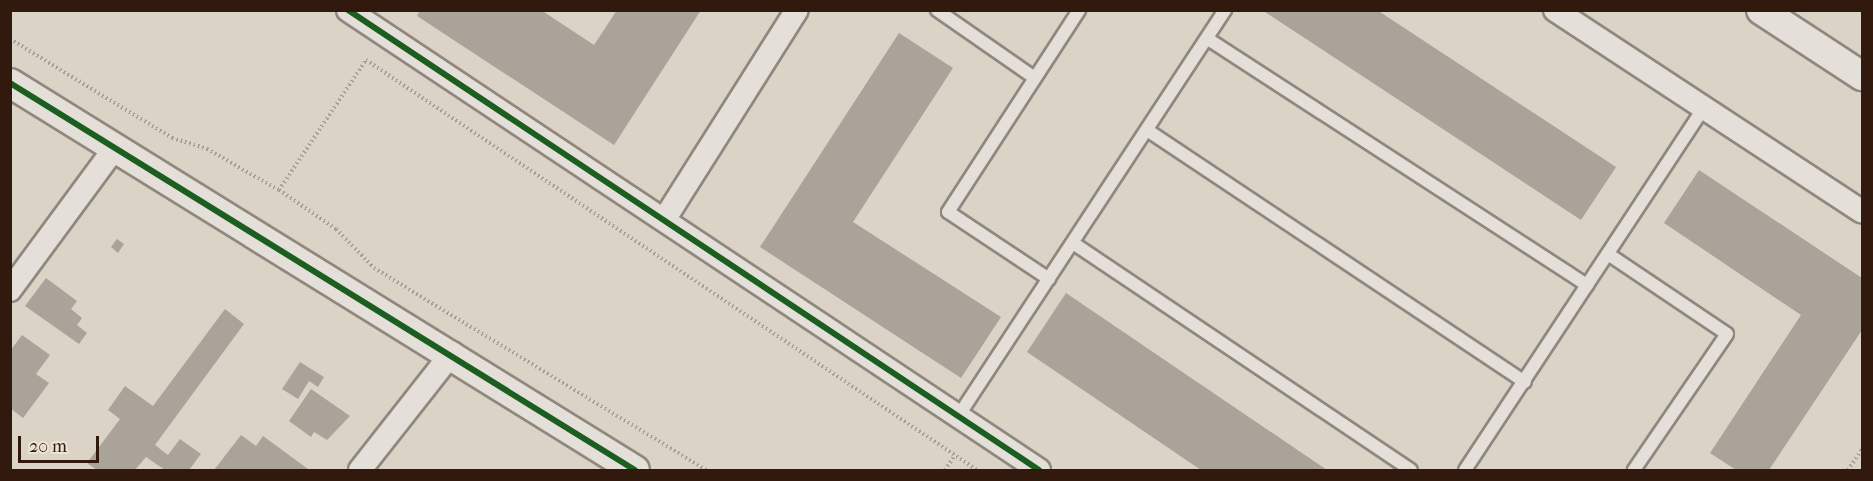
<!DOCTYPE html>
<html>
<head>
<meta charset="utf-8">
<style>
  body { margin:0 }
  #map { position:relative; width:1873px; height:481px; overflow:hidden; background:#dbd3c5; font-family:"IM FELL French Canon",serif }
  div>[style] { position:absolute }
  .building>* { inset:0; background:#aaa399 }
  .path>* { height:4px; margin-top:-2px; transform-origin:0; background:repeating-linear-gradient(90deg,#a29d96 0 1.5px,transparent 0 4.5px) }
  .roads { filter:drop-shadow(2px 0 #90887f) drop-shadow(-2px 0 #90887f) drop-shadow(0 2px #90887f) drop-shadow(0 -2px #90887f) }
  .service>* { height:12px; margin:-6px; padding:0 6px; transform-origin:6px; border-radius:6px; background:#e4dfd8 }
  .minor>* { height:22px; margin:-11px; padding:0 11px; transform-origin:11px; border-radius:11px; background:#e4dfd8 }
  .tertiary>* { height:28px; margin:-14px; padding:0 14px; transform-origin:14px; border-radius:14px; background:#e4dfd8 }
  .cycleway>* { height:6px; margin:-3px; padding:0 3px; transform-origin:3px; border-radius:3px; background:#1b5e20 }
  span { translate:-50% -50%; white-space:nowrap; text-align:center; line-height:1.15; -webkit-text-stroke:5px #ede4d3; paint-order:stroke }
  .frame { position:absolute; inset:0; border:12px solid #32190e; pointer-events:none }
  .scale { position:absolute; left:18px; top:436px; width:81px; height:27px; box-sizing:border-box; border:3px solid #32190e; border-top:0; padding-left:8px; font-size:18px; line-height:21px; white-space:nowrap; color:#32190e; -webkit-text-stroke:4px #ede4d3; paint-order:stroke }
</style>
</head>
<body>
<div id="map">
  <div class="building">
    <div style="clip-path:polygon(420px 10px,541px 10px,594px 45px,617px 10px,701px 10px,614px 145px,417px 16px)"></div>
    <div style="clip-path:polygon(1262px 10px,1377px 10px,1616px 167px,1581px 220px)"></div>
    <div style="clip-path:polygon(899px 33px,953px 68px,853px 222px,1001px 317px,961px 378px,760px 247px)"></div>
    <div style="clip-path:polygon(1699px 170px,1862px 278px,1862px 330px,1769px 470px,1736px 470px,1710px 453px,1801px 315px,1664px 223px)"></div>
    <div style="clip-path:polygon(117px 239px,124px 244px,118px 253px,111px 247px)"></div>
    <div style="clip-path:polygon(46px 278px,77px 301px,71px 309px,82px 318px,77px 325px,87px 333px,79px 344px,25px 306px)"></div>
    <div style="clip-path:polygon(1066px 293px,1327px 470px,1201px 470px,1027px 352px)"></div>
    <div style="clip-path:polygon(225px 309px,244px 324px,155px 445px,168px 455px,180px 439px,201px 454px,189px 470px,165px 470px,146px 457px,135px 470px,97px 470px,87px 463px,120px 419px,108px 410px,125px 386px,153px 406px)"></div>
    <div style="clip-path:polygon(22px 335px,50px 355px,36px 374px,49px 383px,23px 418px,10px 408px,10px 351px)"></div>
    <div style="clip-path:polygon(300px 362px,324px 377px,318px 387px,309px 381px,298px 399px,282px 389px)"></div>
    <div style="clip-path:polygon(311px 389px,350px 416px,327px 440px,314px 432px,311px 437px,289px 421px)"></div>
    <div style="clip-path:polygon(241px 435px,256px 446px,263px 436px,308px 469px,214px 470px)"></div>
  </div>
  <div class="path">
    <div style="left:10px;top:39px;width:190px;rotate:31.4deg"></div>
    <div style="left:172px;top:138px;width:37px;rotate:17deg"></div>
    <div style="left:207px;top:149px;width:83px;rotate:29.7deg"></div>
    <div style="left:279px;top:190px;width:69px;rotate:34.4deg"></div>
    <div style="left:336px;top:229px;width:54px;rotate:45.7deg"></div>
    <div style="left:374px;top:268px;width:389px;rotate:31.3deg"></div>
    <div style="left:279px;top:190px;width:156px;rotate:-56.2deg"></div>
    <div style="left:366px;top:60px;width:736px;rotate:33.86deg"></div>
    <div style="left:945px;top:470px;width:18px;rotate:-56deg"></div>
    <div style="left:1848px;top:470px;width:25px;rotate:-56deg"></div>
  </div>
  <div class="roads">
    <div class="service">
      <div style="left:937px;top:10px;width:119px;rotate:34.8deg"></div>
      <div style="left:1208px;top:39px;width:452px;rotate:33deg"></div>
      <div style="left:1147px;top:130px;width:454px;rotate:33.7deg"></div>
      <div style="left:1073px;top:243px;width:407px;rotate:33.9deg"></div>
      <div style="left:1608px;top:254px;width:143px;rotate:33.9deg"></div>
      <div style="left:1727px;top:334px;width:165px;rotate:124.4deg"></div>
      <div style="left:1049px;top:279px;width:121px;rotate:-146.4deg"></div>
      <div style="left:948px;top:212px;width:241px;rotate:-57deg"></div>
      <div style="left:959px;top:415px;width:485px;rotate:-56.7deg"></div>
      <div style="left:1465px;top:470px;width:434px;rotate:-56.6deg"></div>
    </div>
    <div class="minor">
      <div style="left:348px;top:10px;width:830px;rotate:33.65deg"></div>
      <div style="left:1555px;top:10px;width:367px;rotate:33.3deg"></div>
      <div style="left:664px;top:220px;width:249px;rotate:-57.7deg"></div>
      <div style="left:10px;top:290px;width:179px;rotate:-53.6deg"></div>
      <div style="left:360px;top:470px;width:149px;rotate:-51.8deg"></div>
    </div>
    <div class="tertiary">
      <div style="left:1761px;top:10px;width:121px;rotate:33.2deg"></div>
      <div style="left:10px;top:83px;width:735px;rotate:31.77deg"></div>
    </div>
  </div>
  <div class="cycleway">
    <div style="left:348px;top:10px;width:830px;rotate:33.65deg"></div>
    <div style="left:10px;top:83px;width:735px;rotate:31.77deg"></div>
  </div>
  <div class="frame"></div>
  <div class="scale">20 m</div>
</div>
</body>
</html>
